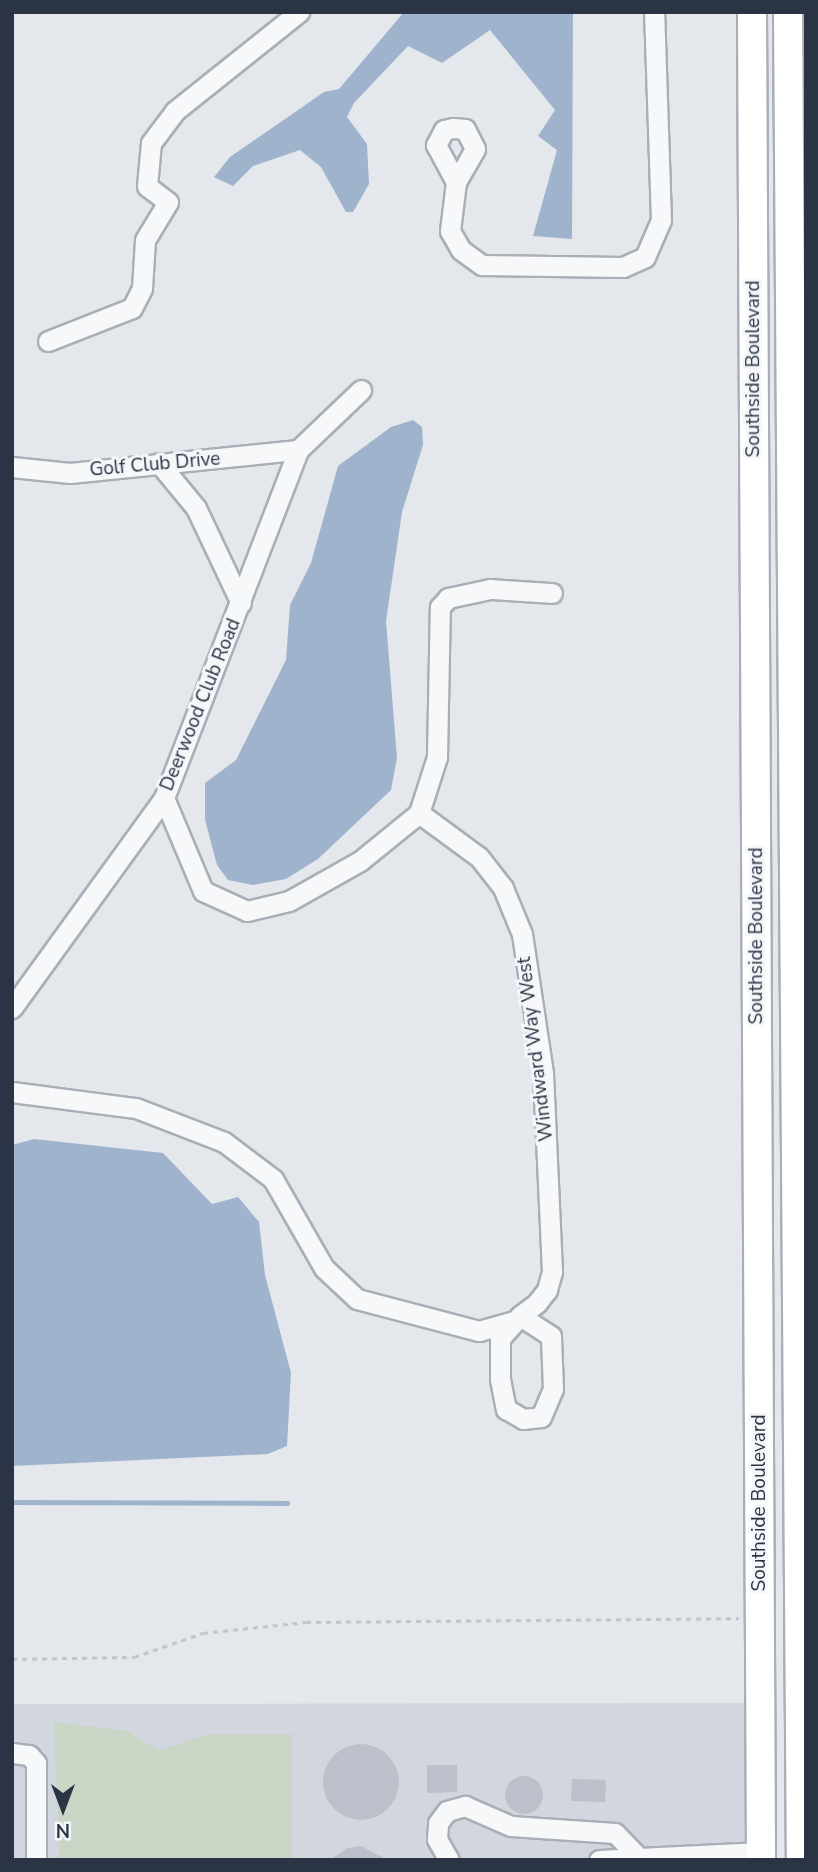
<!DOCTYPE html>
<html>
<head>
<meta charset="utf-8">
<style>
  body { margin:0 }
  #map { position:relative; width:818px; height:1872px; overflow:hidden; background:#e4e7ec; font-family:"Nunito Sans",sans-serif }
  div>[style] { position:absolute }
  .built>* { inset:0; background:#d2d6de }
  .green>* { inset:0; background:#c9d6c5 }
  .water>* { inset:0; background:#9fb4cc }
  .stream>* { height:4.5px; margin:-2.25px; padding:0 2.25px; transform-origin:2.25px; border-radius:2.25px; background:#9fb4cc }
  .building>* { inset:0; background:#bbc0ca }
  .round { border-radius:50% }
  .path>* { height:2.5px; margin-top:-1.25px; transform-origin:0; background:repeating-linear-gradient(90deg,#c2c5cb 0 5px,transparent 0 10px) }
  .roads { filter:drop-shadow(2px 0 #a9aeb7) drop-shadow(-2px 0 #a9aeb7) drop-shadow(0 2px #a9aeb7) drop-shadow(0 -2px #a9aeb7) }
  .minor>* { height:19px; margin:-9.5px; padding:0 9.5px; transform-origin:9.5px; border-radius:9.5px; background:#f7f8fa }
  .highway>* { height:28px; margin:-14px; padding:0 14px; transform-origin:14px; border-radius:14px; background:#fff }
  span { translate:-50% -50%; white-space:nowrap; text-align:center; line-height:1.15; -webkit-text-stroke:6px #f4f6f9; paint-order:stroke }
  .street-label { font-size:19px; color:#2b3445 }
  .frame { position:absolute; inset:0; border:14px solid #2b3445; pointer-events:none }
  .north { position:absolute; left:28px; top:1774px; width:70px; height:70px; -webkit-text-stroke:5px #f4f6f9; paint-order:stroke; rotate:180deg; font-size:19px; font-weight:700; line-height:28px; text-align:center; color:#2b3445 }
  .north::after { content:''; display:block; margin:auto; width:24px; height:32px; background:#2b3445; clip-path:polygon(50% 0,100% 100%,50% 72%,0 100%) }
</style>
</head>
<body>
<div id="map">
  <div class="built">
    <div style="clip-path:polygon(748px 1703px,748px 1860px,12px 1860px,12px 1704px)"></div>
  </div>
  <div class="green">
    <div style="clip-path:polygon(54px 1722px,127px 1731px,159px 1751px,204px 1735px,292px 1734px,292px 1860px,59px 1860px)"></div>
  </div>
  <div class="water">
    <div style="clip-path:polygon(404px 12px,573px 12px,572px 239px,533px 236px,557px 150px,538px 136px,555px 110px,490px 30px,442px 63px,408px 46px,354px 103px,347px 117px,367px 144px,369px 184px,353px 212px,346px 212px,321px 167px,300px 150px,253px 166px,233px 186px,214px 177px,230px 157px,324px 92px,339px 89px)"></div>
    <div style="clip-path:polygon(413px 420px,422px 427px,423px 445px,402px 512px,386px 621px,397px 758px,391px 790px,318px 859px,286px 879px,253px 885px,228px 880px,217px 865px,205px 820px,205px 783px,236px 760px,286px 660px,290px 605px,311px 563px,338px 466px,391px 427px)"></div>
    <div style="clip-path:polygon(34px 1139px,163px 1153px,212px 1204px,238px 1197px,259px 1222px,265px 1275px,291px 1373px,287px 1446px,268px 1454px,12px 1466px,12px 1145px)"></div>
  </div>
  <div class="stream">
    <div style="left:12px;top:1502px;width:275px;rotate:0.2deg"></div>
  </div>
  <div class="building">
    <div class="round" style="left:323px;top:1744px;width:76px;height:76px"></div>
    <div style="clip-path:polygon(427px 1765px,457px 1765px,457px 1792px,427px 1793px)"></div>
    <div class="round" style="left:505px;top:1776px;width:38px;height:38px"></div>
    <div style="clip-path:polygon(572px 1779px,606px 1780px,605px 1802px,571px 1801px)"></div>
    <div style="clip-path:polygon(361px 1846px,388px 1860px,330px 1860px,348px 1848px)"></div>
  </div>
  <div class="path">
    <div style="left:12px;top:1659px;width:122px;rotate:-0.9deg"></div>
    <div style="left:134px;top:1657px;width:73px;rotate:-19.2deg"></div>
    <div style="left:203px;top:1633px;width:104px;rotate:-6.1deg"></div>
    <div style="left:306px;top:1622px;width:433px;rotate:-0.5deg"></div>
  </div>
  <div class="roads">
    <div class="minor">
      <div style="left:456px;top:182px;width:42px;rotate:-118.4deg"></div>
      <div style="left:436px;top:145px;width:17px;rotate:-62deg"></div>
      <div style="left:444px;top:130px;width:9px;rotate:-13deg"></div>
      <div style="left:453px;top:128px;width:12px;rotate:5deg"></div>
      <div style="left:465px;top:129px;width:22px;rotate:63deg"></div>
      <div style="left:475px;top:149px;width:38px;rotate:120deg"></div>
      <div style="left:456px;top:182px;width:49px;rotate:97deg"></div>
      <div style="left:450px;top:231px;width:22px;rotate:60deg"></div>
      <div style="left:461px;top:250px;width:26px;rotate:36deg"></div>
      <div style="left:482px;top:265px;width:141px;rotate:0.8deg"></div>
      <div style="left:623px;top:267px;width:24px;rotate:-24deg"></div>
      <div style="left:645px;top:257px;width:40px;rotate:-66.6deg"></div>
      <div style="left:661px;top:220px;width:208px;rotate:-91.9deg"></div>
      <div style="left:48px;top:341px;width:90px;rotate:-21.4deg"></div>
      <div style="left:132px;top:308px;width:22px;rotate:-63deg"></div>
      <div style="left:142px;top:288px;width:48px;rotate:-86.4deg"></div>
      <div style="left:145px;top:240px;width:44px;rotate:-58.8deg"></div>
      <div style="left:168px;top:202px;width:26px;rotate:-143deg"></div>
      <div style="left:147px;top:186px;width:43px;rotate:-84.7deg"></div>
      <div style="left:151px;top:143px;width:40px;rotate:-53deg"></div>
      <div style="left:175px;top:111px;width:159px;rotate:-38.6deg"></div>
      <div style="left:159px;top:463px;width:58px;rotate:50.6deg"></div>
      <div style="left:196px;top:508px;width:105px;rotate:64.7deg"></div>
      <div style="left:12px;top:467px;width:58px;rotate:5.9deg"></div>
      <div style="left:70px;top:473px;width:229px;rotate:-5.8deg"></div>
      <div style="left:164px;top:798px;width:101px;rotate:67.2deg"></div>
      <div style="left:203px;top:891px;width:48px;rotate:24.4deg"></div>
      <div style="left:247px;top:911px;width:43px;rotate:-13.4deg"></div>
      <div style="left:289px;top:901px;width:81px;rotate:-29.4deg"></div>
      <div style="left:360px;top:861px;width:76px;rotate:-39.1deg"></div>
      <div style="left:419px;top:813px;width:59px;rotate:-72.2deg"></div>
      <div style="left:437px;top:757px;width:150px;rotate:-88.9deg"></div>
      <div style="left:440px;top:607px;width:12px;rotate:-48deg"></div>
      <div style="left:448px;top:598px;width:43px;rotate:-12.1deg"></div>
      <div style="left:490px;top:589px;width:62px;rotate:3.7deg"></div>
      <div style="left:419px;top:813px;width:74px;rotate:36.3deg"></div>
      <div style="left:479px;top:857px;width:39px;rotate:52deg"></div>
      <div style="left:503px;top:888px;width:50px;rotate:67.6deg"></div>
      <div style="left:522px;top:934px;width:141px;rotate:81.4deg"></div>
      <div style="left:543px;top:1073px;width:199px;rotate:87.4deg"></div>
      <div style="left:552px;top:1272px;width:19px;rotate:106deg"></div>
      <div style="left:547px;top:1290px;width:16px;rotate:128deg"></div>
      <div style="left:537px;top:1303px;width:21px;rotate:143deg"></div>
      <div style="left:520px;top:1316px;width:30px;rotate:132deg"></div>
      <div style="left:500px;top:1338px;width:41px;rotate:90deg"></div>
      <div style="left:500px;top:1379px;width:31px;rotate:79deg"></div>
      <div style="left:506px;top:1409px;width:20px;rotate:30deg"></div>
      <div style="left:523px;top:1419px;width:18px;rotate:-6deg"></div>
      <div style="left:541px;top:1417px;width:30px;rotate:-67deg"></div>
      <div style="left:553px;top:1389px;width:53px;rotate:-92.2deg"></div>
      <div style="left:551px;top:1336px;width:37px;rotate:-147deg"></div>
      <div style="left:12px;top:1008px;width:259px;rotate:-54.1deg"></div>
      <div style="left:164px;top:798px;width:373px;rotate:-68.9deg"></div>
      <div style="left:298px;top:450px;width:87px;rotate:-43.6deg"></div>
      <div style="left:12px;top:1092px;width:125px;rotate:7.4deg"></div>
      <div style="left:136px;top:1108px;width:94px;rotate:21.1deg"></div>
      <div style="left:224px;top:1142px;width:61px;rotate:37.1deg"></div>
      <div style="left:273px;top:1179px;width:103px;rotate:60.2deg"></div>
      <div style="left:324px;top:1268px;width:45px;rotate:43.2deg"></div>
      <div style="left:357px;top:1299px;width:126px;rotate:14.7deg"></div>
      <div style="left:479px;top:1331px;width:35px;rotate:-16deg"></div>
      <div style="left:12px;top:1753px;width:17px;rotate:7deg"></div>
      <div style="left:29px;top:1755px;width:11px;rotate:49deg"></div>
      <div style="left:36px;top:1763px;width:97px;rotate:90deg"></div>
      <div style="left:449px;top:1860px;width:24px;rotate:-120deg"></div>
      <div style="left:437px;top:1839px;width:16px;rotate:-86deg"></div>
      <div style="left:438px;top:1823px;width:15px;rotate:-53deg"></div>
      <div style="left:447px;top:1811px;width:19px;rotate:-16deg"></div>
      <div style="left:465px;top:1806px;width:50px;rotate:23.5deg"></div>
      <div style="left:511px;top:1826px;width:104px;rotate:3.9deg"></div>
      <div style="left:615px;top:1833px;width:35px;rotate:46deg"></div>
      <div style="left:599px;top:1860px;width:162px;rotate:-2.8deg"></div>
    </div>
    <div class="highway">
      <div style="left:752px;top:12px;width:1848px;rotate:89.72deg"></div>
      <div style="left:788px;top:12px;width:1848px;rotate:89.6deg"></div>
    </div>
  </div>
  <div class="street-label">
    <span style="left:754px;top:369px;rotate:-90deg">Southside Boulevard</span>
    <span style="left:155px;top:465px;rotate:-5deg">Golf Club Drive</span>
    <span style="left:201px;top:705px;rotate:-68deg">Deerwood Club Road</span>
    <span style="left:757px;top:936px;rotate:-90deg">Southside Boulevard</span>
    <span style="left:536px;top:1049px;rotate:-97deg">Windward Way West</span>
    <span style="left:760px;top:1503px;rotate:-90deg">Southside Boulevard</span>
  </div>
  <div class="frame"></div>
  <div class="north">N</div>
</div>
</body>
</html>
